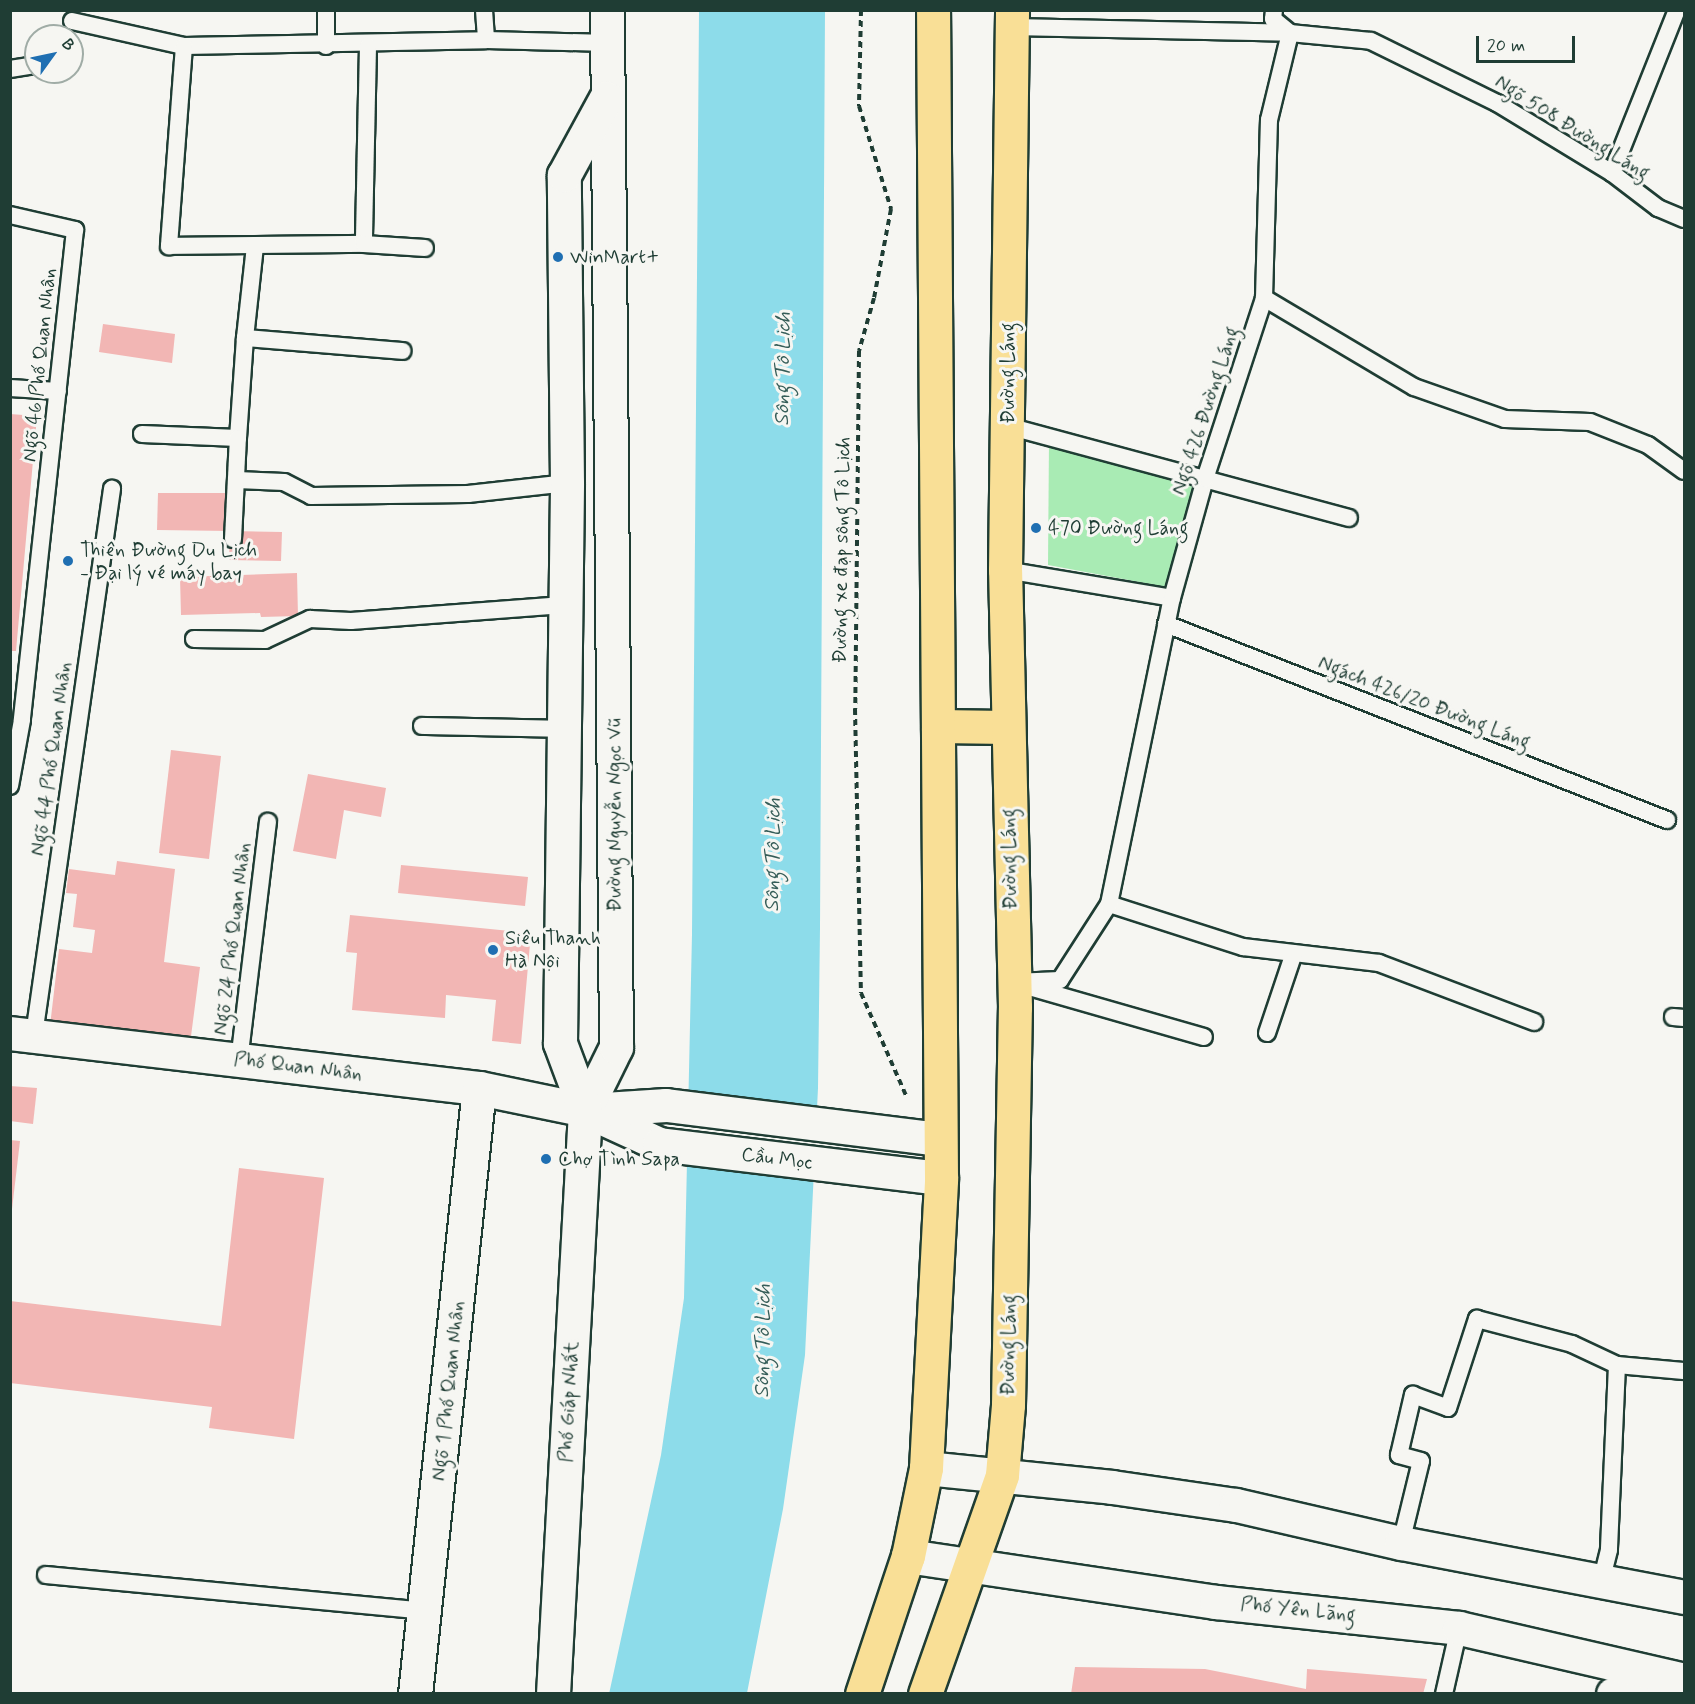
<!DOCTYPE html>
<html>
<head>
<meta charset="utf-8">
<style>
  body { margin:0 }
  #map { position:relative; width:1695px; height:1704px; overflow:hidden; background:#f6f6f2; font-family:Mynerve,sans-serif }
  div>[style] { position:absolute }
  .green>* { inset:0; background:#a9ebb4 }
  .water>* { inset:0; background:#8ddcea }
  .pier>* { inset:0; background:#f6f6f2 }
  .building>* { inset:0; background:#f2b6b4 }
  .path>* { height:4px; margin-top:-2px; transform-origin:0; background:repeating-linear-gradient(90deg,#1f3d34 0 6px,transparent 0 10.5px) }
  .roads { filter:drop-shadow(2px 0 #1f3d34) drop-shadow(-2px 0 #1f3d34) drop-shadow(0 2px #1f3d34) drop-shadow(0 -2px #1f3d34) }
  .service>* { height:16px; margin:-8px; padding:0 8px; transform-origin:8px; border-radius:8px; background:#f6f6f2 }
  .minor>* { height:33px; margin:-16.5px; padding:0 16.5px; transform-origin:16.5px; border-radius:16.5px; background:#f6f6f2 }
  .tertiary>* { height:33px; margin:-16.5px; padding:0 16.5px; transform-origin:16.5px; border-radius:16.5px; background:#f6f6f2 }
  .secondary>* { height:33px; margin:-16.5px; padding:0 16.5px; transform-origin:16.5px; border-radius:16.5px; background:#f6f6f2 }
  .primary>* { height:33px; margin:-16.5px; padding:0 16.5px; transform-origin:16.5px; border-radius:16.5px; background:#f9df96 }
  .dots>* { width:16px; height:16px; translate:-50% -50%; box-sizing:border-box; border:3px solid #f6f6f2; border-radius:50% }
  span { translate:-50% -50%; white-space:nowrap; text-align:center; line-height:1.15; -webkit-text-stroke:6px #f6f6f2; paint-order:stroke }
  .street-label { font-size:20px; color:#1f3d34 }
  .poi-label { font-size:20px; color:#1f3d34 }
  .left { translate:0 -50%; text-align:left }
  .water-label { font-size:21px; color:#355d58; font-style:italic }
  .frame { position:absolute; inset:0; border:12px solid #1f3d34; pointer-events:none }
  .north { position:absolute; left:24px; top:24px; width:60px; height:60px; box-sizing:border-box; background:#f6f6f2; border:2px solid #a0aca6; border-radius:50%; rotate:57deg; font-size:16px; font-weight:700; line-height:24px; text-align:center; color:#1f3d34 }
  .north::after { content:''; display:block; margin:auto; width:21px; height:27px; background:#1f6fb2; clip-path:polygon(50% 0,100% 100%,50% 72%,0 100%) }
  .scale { position:absolute; left:1476px; top:36px; width:99px; height:27px; box-sizing:border-box; border:3px solid #1f3d34; border-top:0; padding-left:8px; font-size:18px; line-height:21px; white-space:nowrap; color:#1f3d34; -webkit-text-stroke:4px #f6f6f2; paint-order:stroke }
</style>
</head>
<body>
<div id="map">
  <div class="green">
    <div style="clip-path:polygon(1049px 441px,1213px 476px,1182px 590px,1048px 565px)"></div>
  </div>
  <div class="water">
    <div style="clip-path:polygon(699px 11px,825px 11px,820px 928px,818px 1088px,805px 1355px,783px 1509px,747px 1693px,609px 1694px,661px 1455px,684px 1298px,692px 934px)"></div>
  </div>
  <div class="pier">
    <div style="clip-path:polygon(686px 1108px,819px 1125px,817px 1164px,685px 1147px)"></div>
  </div>
  <div class="building">
    <div style="clip-path:polygon(103px 324px,175px 334px,172px 363px,99px 352px)"></div>
    <div style="clip-path:polygon(10px 414px,37px 416px,16px 651px,10px 651px)"></div>
    <div style="clip-path:polygon(158px 493px,230px 493px,230px 531px,157px 530px)"></div>
    <div style="clip-path:polygon(230px 531px,282px 532px,281px 561px,229px 560px)"></div>
    <div style="clip-path:polygon(297px 573px,298px 616px,261px 617px,260px 613px,181px 615px,180px 577px)"></div>
    <div style="clip-path:polygon(171px 750px,221px 756px,209px 859px,159px 853px)"></div>
    <div style="clip-path:polygon(308px 774px,386px 788px,381px 817px,344px 810px,336px 859px,293px 851px)"></div>
    <div style="clip-path:polygon(117px 861px,175px 869px,164px 962px,200px 967px,190px 1044px,50px 1026px,59px 949px,92px 953px,95px 930px,73px 927px,77px 894px,66px 893px,69px 869px,115px 875px)"></div>
    <div style="clip-path:polygon(401px 865px,528px 877px,525px 906px,398px 893px)"></div>
    <div style="clip-path:polygon(350px 915px,531px 933px,521px 1044px,492px 1041px,496px 1000px,446px 995px,445px 1018px,352px 1010px,357px 953px,346px 952px)"></div>
    <div style="clip-path:polygon(10px 1086px,37px 1088px,33px 1124px,10px 1121px)"></div>
    <div style="clip-path:polygon(10px 1140px,20px 1141px,12px 1209px,10px 1209px)"></div>
    <div style="clip-path:polygon(239px 1168px,324px 1178px,294px 1439px,209px 1428px,212px 1407px,10px 1383px,10px 1301px,221px 1326px)"></div>
    <div style="clip-path:polygon(1075px 1667px,1205px 1669px,1306px 1689px,1307px 1669px,1427px 1679px,1423px 1694px,1071px 1694px)"></div>
  </div>
  <div class="path">
    <div style="left:861px;top:10px;width:96px;rotate:91.2deg"></div>
    <div style="left:859px;top:106px;width:108px;rotate:72.7deg"></div>
    <div style="left:891px;top:209px;width:91px;rotate:100.8deg"></div>
    <div style="left:874px;top:298px;width:55px;rotate:105.8deg"></div>
    <div style="left:859px;top:351px;width:358px;rotate:90.6deg"></div>
    <div style="left:855px;top:709px;width:284px;rotate:88.8deg"></div>
    <div style="left:861px;top:993px;width:115px;rotate:66.3deg"></div>
  </div>
  <div class="roads">
    <div class="service">
      <div style="left:326px;top:10px;width:36px;rotate:90deg"></div>
      <div style="left:484px;top:10px;width:30px;rotate:86deg"></div>
      <div style="left:486px;top:40px;width:122px;rotate:1.4deg"></div>
      <div style="left:1274px;top:10px;width:9px;rotate:96deg"></div>
      <div style="left:1273px;top:19px;width:22px;rotate:39deg"></div>
      <div style="left:72px;top:21px;width:115px;rotate:12.6deg"></div>
      <div style="left:184px;top:46px;width:302px;rotate:-1.1deg"></div>
      <div style="left:1012px;top:27px;width:278px;rotate:1.2deg"></div>
      <div style="left:1290px;top:33px;width:81px;rotate:5.6deg"></div>
      <div style="left:1371px;top:41px;width:140px;rotate:26.2deg"></div>
      <div style="left:1497px;top:103px;width:135px;rotate:31.3deg"></div>
      <div style="left:1612px;top:173px;width:58px;rotate:37.3deg"></div>
      <div style="left:1658px;top:208px;width:28px;rotate:23deg"></div>
      <div style="left:184px;top:46px;width:201px;rotate:94.3deg"></div>
      <div style="left:169px;top:246px;width:195px;rotate:-0.6deg"></div>
      <div style="left:368px;top:46px;width:198px;rotate:91.2deg"></div>
      <div style="left:364px;top:244px;width:61px;rotate:3.8deg"></div>
      <div style="left:10px;top:69px;width:20px;rotate:-9deg"></div>
      <div style="left:1612px;top:173px;width:175px;rotate:-68.3deg"></div>
      <div style="left:10px;top:215px;width:67px;rotate:13deg"></div>
      <div style="left:75px;top:230px;width:493px;rotate:96.2deg"></div>
      <div style="left:22px;top:720px;width:67px;rotate:100.3deg"></div>
      <div style="left:1264px;top:298px;width:174px;rotate:30.7deg"></div>
      <div style="left:1414px;top:387px;width:96px;rotate:19.4deg"></div>
      <div style="left:1505px;top:419px;width:85px;rotate:2deg"></div>
      <div style="left:1590px;top:422px;width:62px;rotate:21.6deg"></div>
      <div style="left:1648px;top:445px;width:44px;rotate:35.8deg"></div>
      <div style="left:245px;top:338px;width:93px;rotate:-83.8deg"></div>
      <div style="left:10px;top:388px;width:48px;rotate:3.6deg"></div>
      <div style="left:1008px;top:426px;width:353px;rotate:15.1deg"></div>
      <div style="left:142px;top:434px;width:96px;rotate:2.4deg"></div>
      <div style="left:238px;top:438px;width:100px;rotate:-86deg"></div>
      <div style="left:245px;top:338px;width:158px;rotate:4.7deg"></div>
      <div style="left:237px;top:480px;width:47px;rotate:2.4deg"></div>
      <div style="left:284px;top:482px;width:30px;rotate:27deg"></div>
      <div style="left:311px;top:496px;width:157px;rotate:-0.7deg"></div>
      <div style="left:468px;top:494px;width:100px;rotate:-6.3deg"></div>
      <div style="left:233px;top:539px;width:101px;rotate:-87.2deg"></div>
      <div style="left:1005px;top:570px;width:169px;rotate:9.5deg"></div>
      <div style="left:1166px;top:624px;width:538px;rotate:21.37deg"></div>
      <div style="left:194px;top:639px;width:71px;rotate:0.8deg"></div>
      <div style="left:265px;top:640px;width:50px;rotate:-25deg"></div>
      <div style="left:310px;top:619px;width:41px;rotate:2.8deg"></div>
      <div style="left:351px;top:621px;width:213px;rotate:-4.3deg"></div>
      <div style="left:422px;top:726px;width:139px;rotate:1.2deg"></div>
      <div style="left:1109px;top:904px;width:141px;rotate:17.8deg"></div>
      <div style="left:1243px;top:947px;width:137px;rotate:6.7deg"></div>
      <div style="left:1379px;top:963px;width:166px;rotate:20.8deg"></div>
      <div style="left:1014px;top:982px;width:46px;rotate:-2.5deg"></div>
      <div style="left:1060px;top:980px;width:90px;rotate:-57.2deg"></div>
      <div style="left:1109px;top:904px;width:312px;rotate:-78.4deg"></div>
      <div style="left:1172px;top:598px;width:123px;rotate:-74.5deg"></div>
      <div style="left:1205px;top:479px;width:190px;rotate:-71.9deg"></div>
      <div style="left:1264px;top:298px;width:178px;rotate:-88.4deg"></div>
      <div style="left:1269px;top:120px;width:89px;rotate:-76.4deg"></div>
      <div style="left:1026px;top:986px;width:185px;rotate:16deg"></div>
      <div style="left:1673px;top:1017px;width:11px;rotate:5deg"></div>
      <div style="left:1267px;top:1033px;width:84px;rotate:-71.4deg"></div>
      <div style="left:34px;top:1035px;width:552px;rotate:-81.87deg"></div>
      <div style="left:239px;top:1061px;width:241px;rotate:-83.1deg"></div>
      <div style="left:1617px;top:1365px;width:67px;rotate:5.1deg"></div>
      <div style="left:1401px;top:1543px;width:84px;rotate:-76.3deg"></div>
      <div style="left:1421px;top:1461px;width:23px;rotate:-165deg"></div>
      <div style="left:1399px;top:1455px;width:62px;rotate:-76.9deg"></div>
      <div style="left:1413px;top:1395px;width:37px;rotate:20deg"></div>
      <div style="left:1448px;top:1408px;width:94px;rotate:-72deg"></div>
      <div style="left:1477px;top:1319px;width:98px;rotate:14.7deg"></div>
      <div style="left:1572px;top:1344px;width:50px;rotate:25deg"></div>
      <div style="left:1617px;top:1365px;width:185px;rotate:92.5deg"></div>
      <div style="left:1609px;top:1550px;width:34px;rotate:104deg"></div>
      <div style="left:46px;top:1575px;width:382px;rotate:5.4deg"></div>
      <div style="left:1444px;top:1694px;width:68px;rotate:-77.2deg"></div>
    </div>
    <div class="minor">
      <div style="left:415px;top:1694px;width:609px;rotate:-83.97deg"></div>
      <div style="left:1613px;top:1694px;width:59px;rotate:-16.6deg"></div>
    </div>
    <div class="tertiary">
      <div style="left:10px;top:1033px;width:472px;rotate:6.7deg"></div>
      <div style="left:479px;top:1088px;width:108px;rotate:11.7deg"></div>
      <div style="left:585px;top:1110px;width:81px;rotate:24.7deg"></div>
      <div style="left:659px;top:1144px;width:284px;rotate:6.9deg"></div>
      <div style="left:589px;top:1110px;width:77px;rotate:-3.7deg"></div>
      <div style="left:666px;top:1105px;width:276px;rotate:7.1deg"></div>
    </div>
    <div class="secondary">
      <div style="left:585px;top:1110px;width:70px;rotate:-63.8deg"></div>
      <div style="left:616px;top:1047px;width:1037px;rotate:-90.5deg"></div>
      <div style="left:926px;top:1468px;width:187px;rotate:5.8deg"></div>
      <div style="left:1112px;top:1487px;width:125px;rotate:8.3deg"></div>
      <div style="left:1236px;top:1505px;width:169px;rotate:13deg"></div>
      <div style="left:1401px;top:1543px;width:288px;rotate:10.8deg"></div>
      <div style="left:908px;top:1556px;width:311px;rotate:8.5deg"></div>
      <div style="left:1216px;top:1602px;width:244px;rotate:6.1deg"></div>
      <div style="left:1459px;top:1628px;width:231px;rotate:13deg"></div>
      <div style="left:553px;top:1694px;width:585px;rotate:-86.86deg"></div>
      <div style="left:585px;top:1110px;width:72px;rotate:-110.5deg"></div>
      <div style="left:560px;top:1043px;width:560px;rotate:-89.28deg"></div>
      <div style="left:567px;top:483px;width:308px;rotate:-90.6deg"></div>
      <div style="left:564px;top:175px;width:88px;rotate:-61.4deg"></div>
    </div>
    <div class="primary">
      <div style="left:938px;top:726px;width:69px;rotate:0.8deg"></div>
      <div style="left:862px;top:1694px;width:145px;rotate:-71.6deg"></div>
      <div style="left:908px;top:1556px;width:90px;rotate:-78.4deg"></div>
      <div style="left:926px;top:1468px;width:290px;rotate:-87deg"></div>
      <div style="left:941px;top:1178px;width:1168px;rotate:-90.39deg"></div>
      <div style="left:925px;top:1694px;width:232px;rotate:-70.6deg"></div>
      <div style="left:1002px;top:1475px;width:70px;rotate:-85.1deg"></div>
      <div style="left:1008px;top:1405px;width:398px;rotate:-89deg"></div>
      <div style="left:1015px;top:1007px;width:437px;rotate:-91.3deg"></div>
      <div style="left:1005px;top:570px;width:560px;rotate:-89.28deg"></div>
    </div>
  </div>
  <div class="dots">
    <div style="left:558px;top:257px;background:#1f6fb2"></div>
    <div style="left:1036px;top:528px;background:#1f6fb2"></div>
    <div style="left:68px;top:561px;background:#1f6fb2"></div>
    <div style="left:493px;top:950px;background:#1f6fb2"></div>
    <div style="left:546px;top:1159px;background:#1f6fb2"></div>
  </div>
  <div class="street-label">
    <span style="left:1572px;top:128px;rotate:32deg">Ngõ 508 Đường Láng</span>
    <span style="left:40px;top:365px;rotate:-84deg">Ngõ 46 Phố Quan Nhân</span>
    <span style="left:1008px;top:373px;rotate:-90deg">Đường Láng</span>
    <span style="left:1206px;top:411px;rotate:-72deg">Ngõ 426 Đường Láng</span>
    <span style="left:842px;top:550px;rotate:-89deg">Đường xe đạp sông Tô Lịch</span>
    <span style="left:1424px;top:703px;rotate:21deg">Ngách 426/20 Đường Láng</span>
    <span style="left:52px;top:759px;rotate:-82deg">Ngõ 44 Phố Quan Nhân</span>
    <span style="left:615px;top:815px;rotate:-90deg">Đường Nguyễn Ngọc Vũ</span>
    <span style="left:1010px;top:859px;rotate:-91deg">Đường Láng</span>
    <span style="left:233px;top:939px;rotate:-83deg">Ngõ 24 Phố Quan Nhân</span>
    <span style="left:298px;top:1067px;rotate:7deg">Phố Quan Nhân</span>
    <span style="left:777px;top:1159px;rotate:7deg">Cầu Mọc</span>
    <span style="left:1009px;top:1345px;rotate:-89deg">Đường Láng</span>
    <span style="left:449px;top:1391px;rotate:-84deg">Ngõ 1 Phố Quan Nhân</span>
    <span style="left:569px;top:1402px;rotate:-87deg">Phố Giáp Nhất</span>
    <span style="left:1298px;top:1610px;rotate:6deg">Phố Yên Lãng</span>
  </div>
  <div class="poi-label">
    <span class="left" style="left:570px;top:257px">WinMart+</span>
    <span class="left" style="left:1048px;top:528px">470 Đường Láng</span>
    <span class="left" style="left:80px;top:562px">Thiên Đường Du Lịch<br>- Đại lý vé máy bay</span>
    <span class="left" style="left:505px;top:950px">Siêu Thanh<br>Hà Nội</span>
    <span class="left" style="left:558px;top:1159px">Chợ Tình Sapa</span>
  </div>
  <div class="water-label">
    <span style="left:783px;top:369px;rotate:-89deg">Sông Tô Lịch</span>
    <span style="left:773px;top:855px;rotate:-89deg">Sông Tô Lịch</span>
    <span style="left:763px;top:1341px;rotate:-89deg">Sông Tô Lịch</span>
  </div>
  <div class="frame"></div>
  <div class="north">B</div>
  <div class="scale">20 m</div>
</div>
</body>
</html>
